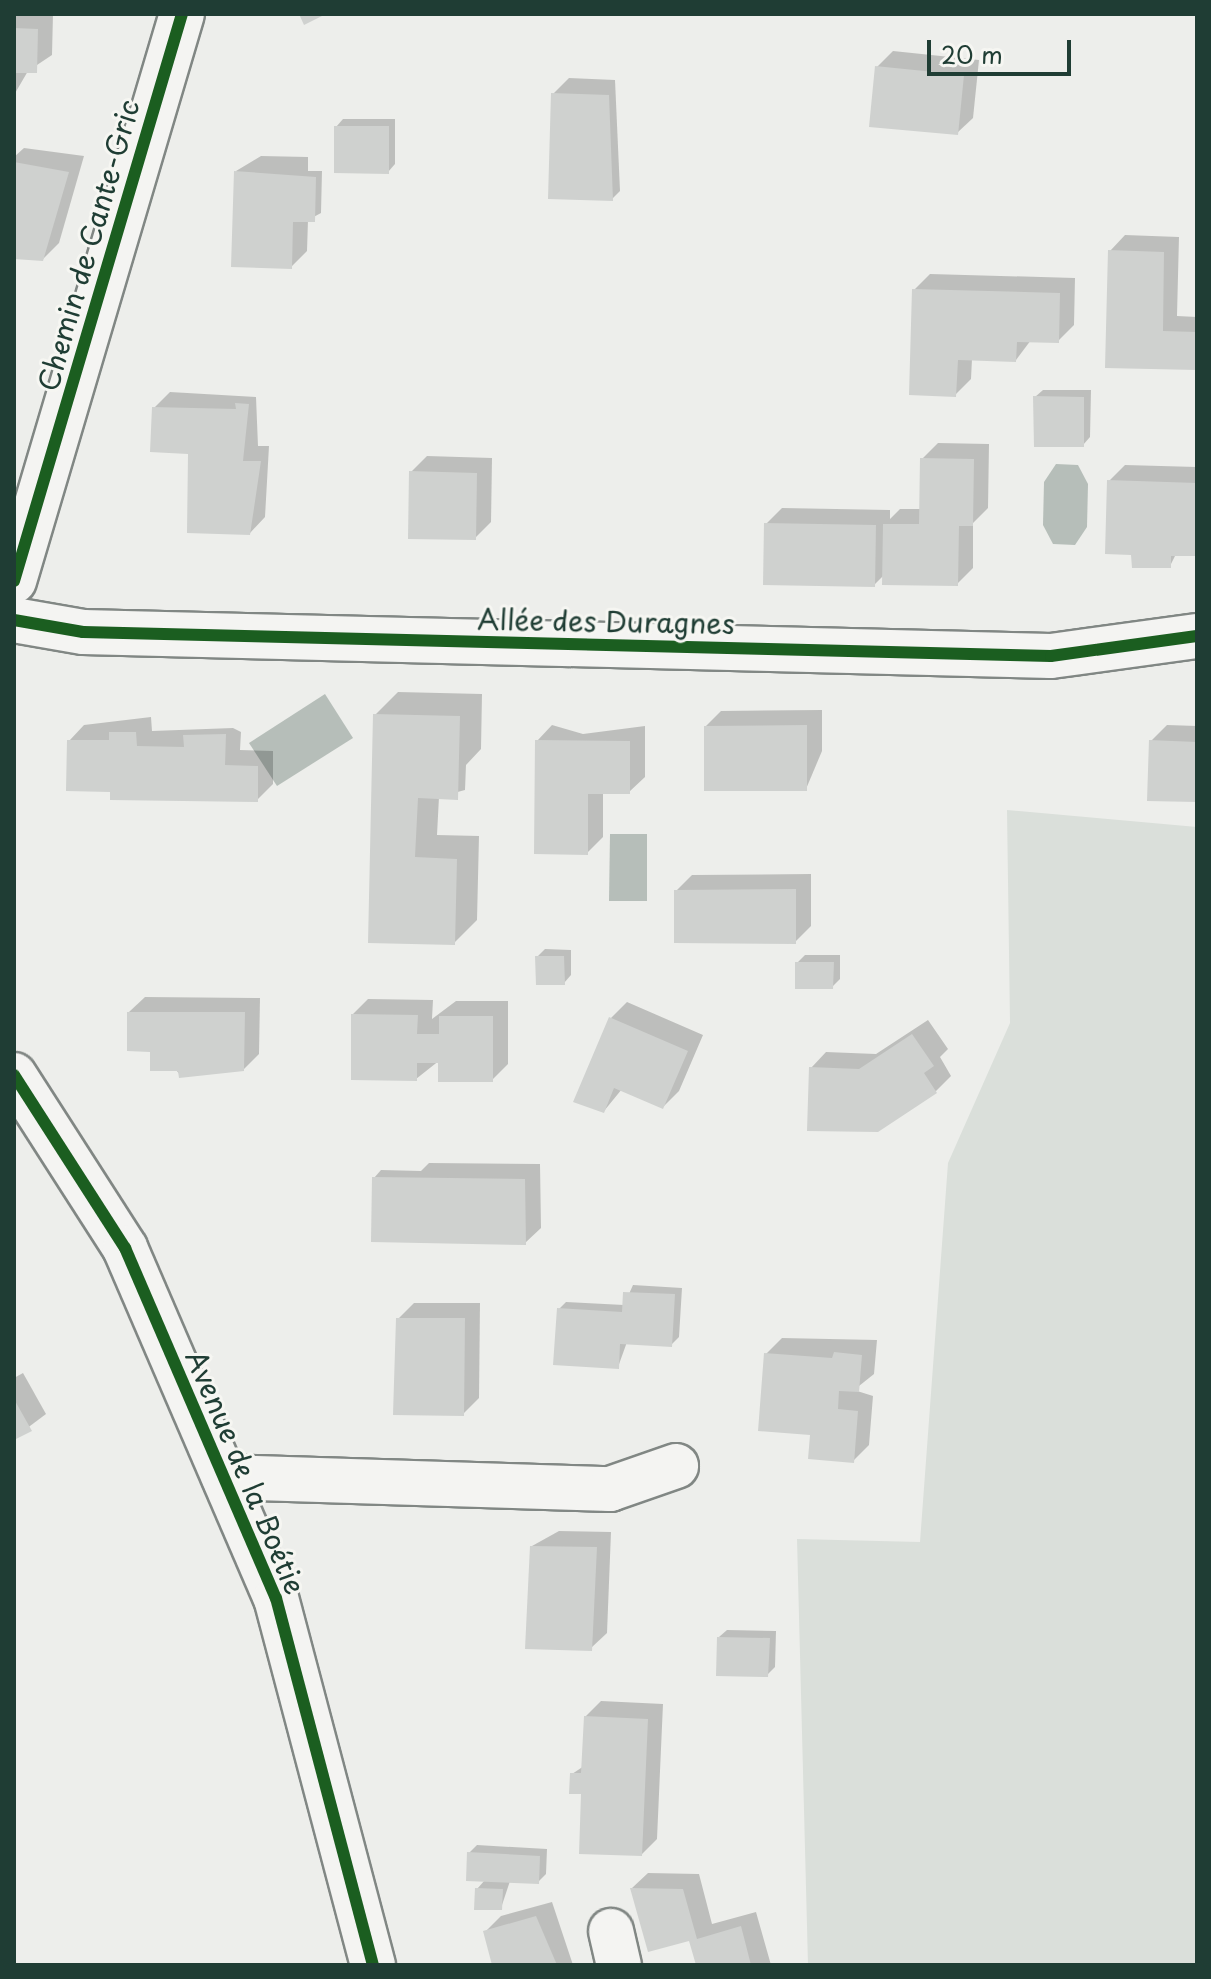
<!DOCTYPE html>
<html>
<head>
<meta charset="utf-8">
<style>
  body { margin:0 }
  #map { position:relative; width:1211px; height:1979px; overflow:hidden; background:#edeeeb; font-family:"Playpen Sans",sans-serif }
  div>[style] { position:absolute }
  .green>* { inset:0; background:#dadfda }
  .water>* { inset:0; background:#b6beb9 }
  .shadow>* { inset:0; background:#0003 }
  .building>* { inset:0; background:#cfd1cf }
  .roads { filter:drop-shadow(2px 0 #818784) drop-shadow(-2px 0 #818784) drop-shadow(0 2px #818784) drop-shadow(0 -2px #818784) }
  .minor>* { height:44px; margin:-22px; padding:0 22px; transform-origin:22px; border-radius:22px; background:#f4f4f2 }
  .major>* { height:44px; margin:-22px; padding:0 22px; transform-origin:22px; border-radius:22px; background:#f4f4f2 }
  .cycleway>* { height:12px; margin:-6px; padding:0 6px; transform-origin:6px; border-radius:6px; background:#1b5e20 }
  span { translate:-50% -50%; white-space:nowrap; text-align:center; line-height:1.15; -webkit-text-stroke:6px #f6f6f2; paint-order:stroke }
  .street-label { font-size:28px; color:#1f3d34 }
  .frame { position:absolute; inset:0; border:16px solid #1f3d34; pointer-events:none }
  .scale { position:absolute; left:927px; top:40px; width:144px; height:36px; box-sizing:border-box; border:4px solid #1f3d34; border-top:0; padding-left:10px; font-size:24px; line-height:28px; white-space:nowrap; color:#1f3d34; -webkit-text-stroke:6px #f6f6f2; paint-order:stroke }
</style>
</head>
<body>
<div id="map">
  <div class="green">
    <div style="clip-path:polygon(1007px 810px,1197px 827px,1197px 1965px,808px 1965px,797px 1539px,920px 1542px,948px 1163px,1010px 1023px)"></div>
  </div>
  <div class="water">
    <div style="clip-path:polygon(1056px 464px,1078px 465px,1088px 484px,1087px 527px,1075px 545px,1053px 544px,1043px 525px,1044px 482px)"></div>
    <div style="clip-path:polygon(325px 694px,353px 738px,277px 786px,249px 743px)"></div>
    <div style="clip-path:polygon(610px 834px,647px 834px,647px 901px,609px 901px)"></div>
  </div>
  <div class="shadow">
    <div style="clip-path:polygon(14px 14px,53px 14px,52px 55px,28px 71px,14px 95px)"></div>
    <div style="clip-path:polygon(893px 51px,979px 60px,973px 118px,957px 133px,877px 67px)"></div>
    <div style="clip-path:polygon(569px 78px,615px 80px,620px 191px,612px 199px,553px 94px)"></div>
    <div style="clip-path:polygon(343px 119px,395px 119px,395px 164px,388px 172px,336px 127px)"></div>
    <div style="clip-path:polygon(24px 148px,84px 156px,59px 243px,43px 259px,14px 257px,14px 157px)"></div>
    <div style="clip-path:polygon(261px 156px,308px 157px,308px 171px,322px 171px,321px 213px,308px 220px,307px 251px,291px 267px,236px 171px)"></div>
    <div style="clip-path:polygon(1125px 235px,1179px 237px,1177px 316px,1197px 317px,1197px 368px,1107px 366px,1110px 251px)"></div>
    <div style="clip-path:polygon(930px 274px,1075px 278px,1074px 325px,1058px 341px,1031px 340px,1016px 360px,972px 359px,971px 379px,955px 395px,914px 290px)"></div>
    <div style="clip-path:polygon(1043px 390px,1091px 390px,1090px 437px,1083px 445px,1035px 397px)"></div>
    <div style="clip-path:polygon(170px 392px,256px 397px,258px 446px,269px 446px,265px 517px,250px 533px,154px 408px)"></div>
    <div style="clip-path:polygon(938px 443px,989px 444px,988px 508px,973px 523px,973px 568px,957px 584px,884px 575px,874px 585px,766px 524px,782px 508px,890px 510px,890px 519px,900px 509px,921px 509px,922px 459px)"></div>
    <div style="clip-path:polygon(427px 456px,492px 458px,491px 522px,475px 538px,411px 472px)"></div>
    <div style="clip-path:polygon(1125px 465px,1197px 467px,1197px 552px,1178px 550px,1170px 566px,1109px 481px)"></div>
    <div style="clip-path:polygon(398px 692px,482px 694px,481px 749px,466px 765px,465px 790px,439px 797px,437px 835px,479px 836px,477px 920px,454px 943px,370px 941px,375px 715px)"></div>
    <div style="clip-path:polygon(822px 710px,822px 751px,806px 789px,706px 726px,721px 711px)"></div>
    <div style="clip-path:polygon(151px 717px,152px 731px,233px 728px,241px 732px,240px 750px,273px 751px,273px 784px,257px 800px,112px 793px,69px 741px,84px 725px)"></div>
    <div style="clip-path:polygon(552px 725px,583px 734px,645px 726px,645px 777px,629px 792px,603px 792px,603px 837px,587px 853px,537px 741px)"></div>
    <div style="clip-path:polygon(1167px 725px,1197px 726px,1197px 800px,1151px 741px)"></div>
    <div style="clip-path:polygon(811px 874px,811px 926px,795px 942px,676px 891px,692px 875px)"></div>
    <div style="clip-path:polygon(545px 949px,571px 950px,571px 975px,564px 983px,537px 957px)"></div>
    <div style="clip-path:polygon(805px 955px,840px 955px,840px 979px,832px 987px,797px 963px)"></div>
    <div style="clip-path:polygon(145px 997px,260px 998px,259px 1054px,244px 1069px,181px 1076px,129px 1012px)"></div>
    <div style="clip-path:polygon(368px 999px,433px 1000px,432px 1019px,456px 1001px,508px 1001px,508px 1064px,492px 1080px,440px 1060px,416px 1079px,353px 1014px)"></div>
    <div style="clip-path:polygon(627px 1002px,703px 1035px,679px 1091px,663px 1107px,622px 1089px,604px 1111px,575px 1101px,611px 1018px)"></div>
    <div style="clip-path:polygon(928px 1020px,948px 1049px,940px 1057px,951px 1076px,936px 1091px,811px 1068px,826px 1052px,876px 1054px)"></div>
    <div style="clip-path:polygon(429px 1163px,540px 1164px,541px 1228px,525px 1243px,374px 1178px,381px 1170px,421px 1171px)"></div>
    <div style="clip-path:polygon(633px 1285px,682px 1288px,679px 1337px,671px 1345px,627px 1342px,618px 1367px,559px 1309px,566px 1302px,624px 1305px)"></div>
    <div style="clip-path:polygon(414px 1303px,480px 1303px,479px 1398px,463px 1414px,398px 1319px)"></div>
    <div style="clip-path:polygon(782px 1338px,877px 1340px,874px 1374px,854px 1390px,873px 1396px,869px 1445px,853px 1461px,812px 1433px,766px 1354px)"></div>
    <div style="clip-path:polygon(23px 1373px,46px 1414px,14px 1438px,14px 1378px)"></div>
    <div style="clip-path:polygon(559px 1531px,611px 1532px,607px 1633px,591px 1648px,532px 1546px)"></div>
    <div style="clip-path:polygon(727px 1630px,776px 1631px,775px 1667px,768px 1674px,719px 1637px)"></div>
    <div style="clip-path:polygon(601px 1701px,663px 1704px,657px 1839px,642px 1854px,572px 1774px,584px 1766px,585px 1717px)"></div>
    <div style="clip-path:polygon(477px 1845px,547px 1849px,546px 1874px,538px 1882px,510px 1881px,501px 1908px,477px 1889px,485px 1880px,469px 1853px)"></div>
    <div style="clip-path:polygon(648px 1873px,699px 1874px,712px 1924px,756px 1912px,771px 1965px,698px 1965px,691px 1938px,632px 1888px)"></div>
    <div style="clip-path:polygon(552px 1902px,573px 1965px,494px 1965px,485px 1932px,501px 1916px)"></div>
  </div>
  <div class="building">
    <div style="clip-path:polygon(299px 14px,326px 14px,304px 25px)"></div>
    <div style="clip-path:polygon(14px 28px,38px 29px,37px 73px,14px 73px)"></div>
    <div style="clip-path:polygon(875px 66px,964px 75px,958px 135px,869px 127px)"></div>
    <div style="clip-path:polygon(551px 93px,609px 95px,613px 201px,548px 199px)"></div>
    <div style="clip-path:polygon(334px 126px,389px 126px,389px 174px,334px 173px)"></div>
    <div style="clip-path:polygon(14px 162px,69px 172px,43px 261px,14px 259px)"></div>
    <div style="clip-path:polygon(234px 171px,316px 177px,315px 222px,293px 222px,292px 269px,231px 267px)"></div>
    <div style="clip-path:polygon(1108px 250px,1164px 252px,1163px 331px,1197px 332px,1197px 370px,1105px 368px)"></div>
    <div style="clip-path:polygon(912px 289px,1060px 293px,1059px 343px,1017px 342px,1016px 362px,958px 360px,956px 397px,909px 395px)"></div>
    <div style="clip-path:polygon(1033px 396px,1084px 397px,1084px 447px,1034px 447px)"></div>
    <div style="clip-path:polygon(235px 403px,249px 404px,243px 461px,261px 461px,250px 535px,187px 533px,188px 454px,150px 452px,152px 407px,236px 409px)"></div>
    <div style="clip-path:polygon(920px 458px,974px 459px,973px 526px,959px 526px,958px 586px,882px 585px,883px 524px,919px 524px)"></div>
    <div style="clip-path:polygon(409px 471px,477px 473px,476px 540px,408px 539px)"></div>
    <div style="clip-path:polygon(1107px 480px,1197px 483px,1197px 556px,1171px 556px,1171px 568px,1132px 568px,1131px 555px,1105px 554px)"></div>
    <div style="clip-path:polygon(764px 523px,876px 525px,875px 587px,763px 585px)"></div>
    <div style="clip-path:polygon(373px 714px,460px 716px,458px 800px,418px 798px,415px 857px,457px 859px,455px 945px,368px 943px)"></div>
    <div style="clip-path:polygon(807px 725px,807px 791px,704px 791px,704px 726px)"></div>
    <div style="clip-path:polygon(109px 732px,136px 732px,137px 746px,184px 747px,183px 735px,226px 734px,225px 765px,258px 766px,258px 802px,110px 800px,110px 792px,66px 791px,67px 740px,109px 740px)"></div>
    <div style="clip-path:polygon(535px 740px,630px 741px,630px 794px,588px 794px,588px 855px,534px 854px)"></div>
    <div style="clip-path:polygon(1149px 740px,1197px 742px,1197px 802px,1147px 801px)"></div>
    <div style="clip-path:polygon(796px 889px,796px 944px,674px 943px,674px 890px)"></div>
    <div style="clip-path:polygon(535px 956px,564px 956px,565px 985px,536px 985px)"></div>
    <div style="clip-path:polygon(795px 962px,834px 962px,833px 989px,795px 989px)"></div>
    <div style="clip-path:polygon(127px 1012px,245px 1012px,244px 1071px,179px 1078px,178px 1071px,150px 1071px,150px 1052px,127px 1051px)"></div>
    <div style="clip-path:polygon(351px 1014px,418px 1015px,417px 1034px,439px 1034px,439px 1016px,493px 1016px,493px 1082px,438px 1082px,438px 1063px,417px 1063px,417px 1081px,351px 1080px)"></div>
    <div style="clip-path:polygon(609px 1017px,688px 1051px,663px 1109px,614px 1088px,604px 1113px,573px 1102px)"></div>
    <div style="clip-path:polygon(912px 1034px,934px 1066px,924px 1073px,937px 1093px,878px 1132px,807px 1131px,809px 1067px,859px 1069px)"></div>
    <div style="clip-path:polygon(372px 1177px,525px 1179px,526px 1245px,371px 1242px)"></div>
    <div style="clip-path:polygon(623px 1292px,675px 1294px,672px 1347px,620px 1344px,619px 1369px,553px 1365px,557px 1308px,622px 1312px)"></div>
    <div style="clip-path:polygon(396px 1318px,465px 1318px,464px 1416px,393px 1415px)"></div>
    <div style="clip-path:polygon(834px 1352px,862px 1355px,859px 1392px,839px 1391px,838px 1409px,858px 1411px,854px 1463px,808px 1459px,810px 1435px,758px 1431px,764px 1353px,832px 1358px)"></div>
    <div style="clip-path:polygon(14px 1399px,32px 1431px,14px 1440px)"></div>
    <div style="clip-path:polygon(530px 1546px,597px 1547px,592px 1651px,525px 1649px)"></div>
    <div style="clip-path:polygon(717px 1637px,770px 1638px,768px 1677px,716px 1676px)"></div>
    <div style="clip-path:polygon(584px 1716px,648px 1719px,642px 1856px,579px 1854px,581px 1794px,569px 1794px,570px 1773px,581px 1773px)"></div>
    <div style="clip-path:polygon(467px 1852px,540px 1856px,539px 1884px,466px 1881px)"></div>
    <div style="clip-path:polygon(475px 1888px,503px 1889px,502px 1910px,474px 1910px)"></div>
    <div style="clip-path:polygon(630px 1888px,683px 1889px,697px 1939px,741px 1926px,751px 1965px,696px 1965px,689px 1941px,648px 1952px)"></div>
    <div style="clip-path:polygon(536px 1916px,557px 1965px,492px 1965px,483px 1931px)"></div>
  </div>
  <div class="roads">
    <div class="minor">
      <div style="left:14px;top:581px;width:591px;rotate:-73.5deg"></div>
      <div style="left:14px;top:620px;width:70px;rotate:9.9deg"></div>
      <div style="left:83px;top:632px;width:968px;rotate:1.42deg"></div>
      <div style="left:1051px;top:656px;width:147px;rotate:-7.8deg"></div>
      <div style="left:224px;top:1477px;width:386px;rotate:1.8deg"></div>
      <div style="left:610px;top:1489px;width:70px;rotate:-19.2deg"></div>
      <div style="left:611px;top:1931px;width:35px;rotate:77deg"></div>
    </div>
    <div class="major">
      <div style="left:14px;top:1075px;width:206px;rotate:57.3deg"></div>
      <div style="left:125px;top:1248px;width:381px;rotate:66.7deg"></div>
      <div style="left:276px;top:1598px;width:380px;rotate:75.2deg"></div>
    </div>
  </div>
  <div class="cycleway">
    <div style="left:14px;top:581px;width:591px;rotate:-73.5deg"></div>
    <div style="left:14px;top:620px;width:70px;rotate:9.9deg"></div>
    <div style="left:83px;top:632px;width:968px;rotate:1.42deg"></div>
    <div style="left:1051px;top:656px;width:147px;rotate:-7.8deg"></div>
    <div style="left:14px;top:1075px;width:206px;rotate:57.3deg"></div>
    <div style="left:125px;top:1248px;width:381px;rotate:66.7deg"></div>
    <div style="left:276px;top:1598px;width:380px;rotate:75.2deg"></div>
  </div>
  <div class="street-label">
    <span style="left:88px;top:245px;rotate:-74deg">Chemin de Cante-Gric</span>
    <span style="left:606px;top:621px;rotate:1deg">Allée des Duragnes</span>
    <span style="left:246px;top:1472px;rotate:67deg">Avenue de la Boétie</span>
  </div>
  <div class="frame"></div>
  <div class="scale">20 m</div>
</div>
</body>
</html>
